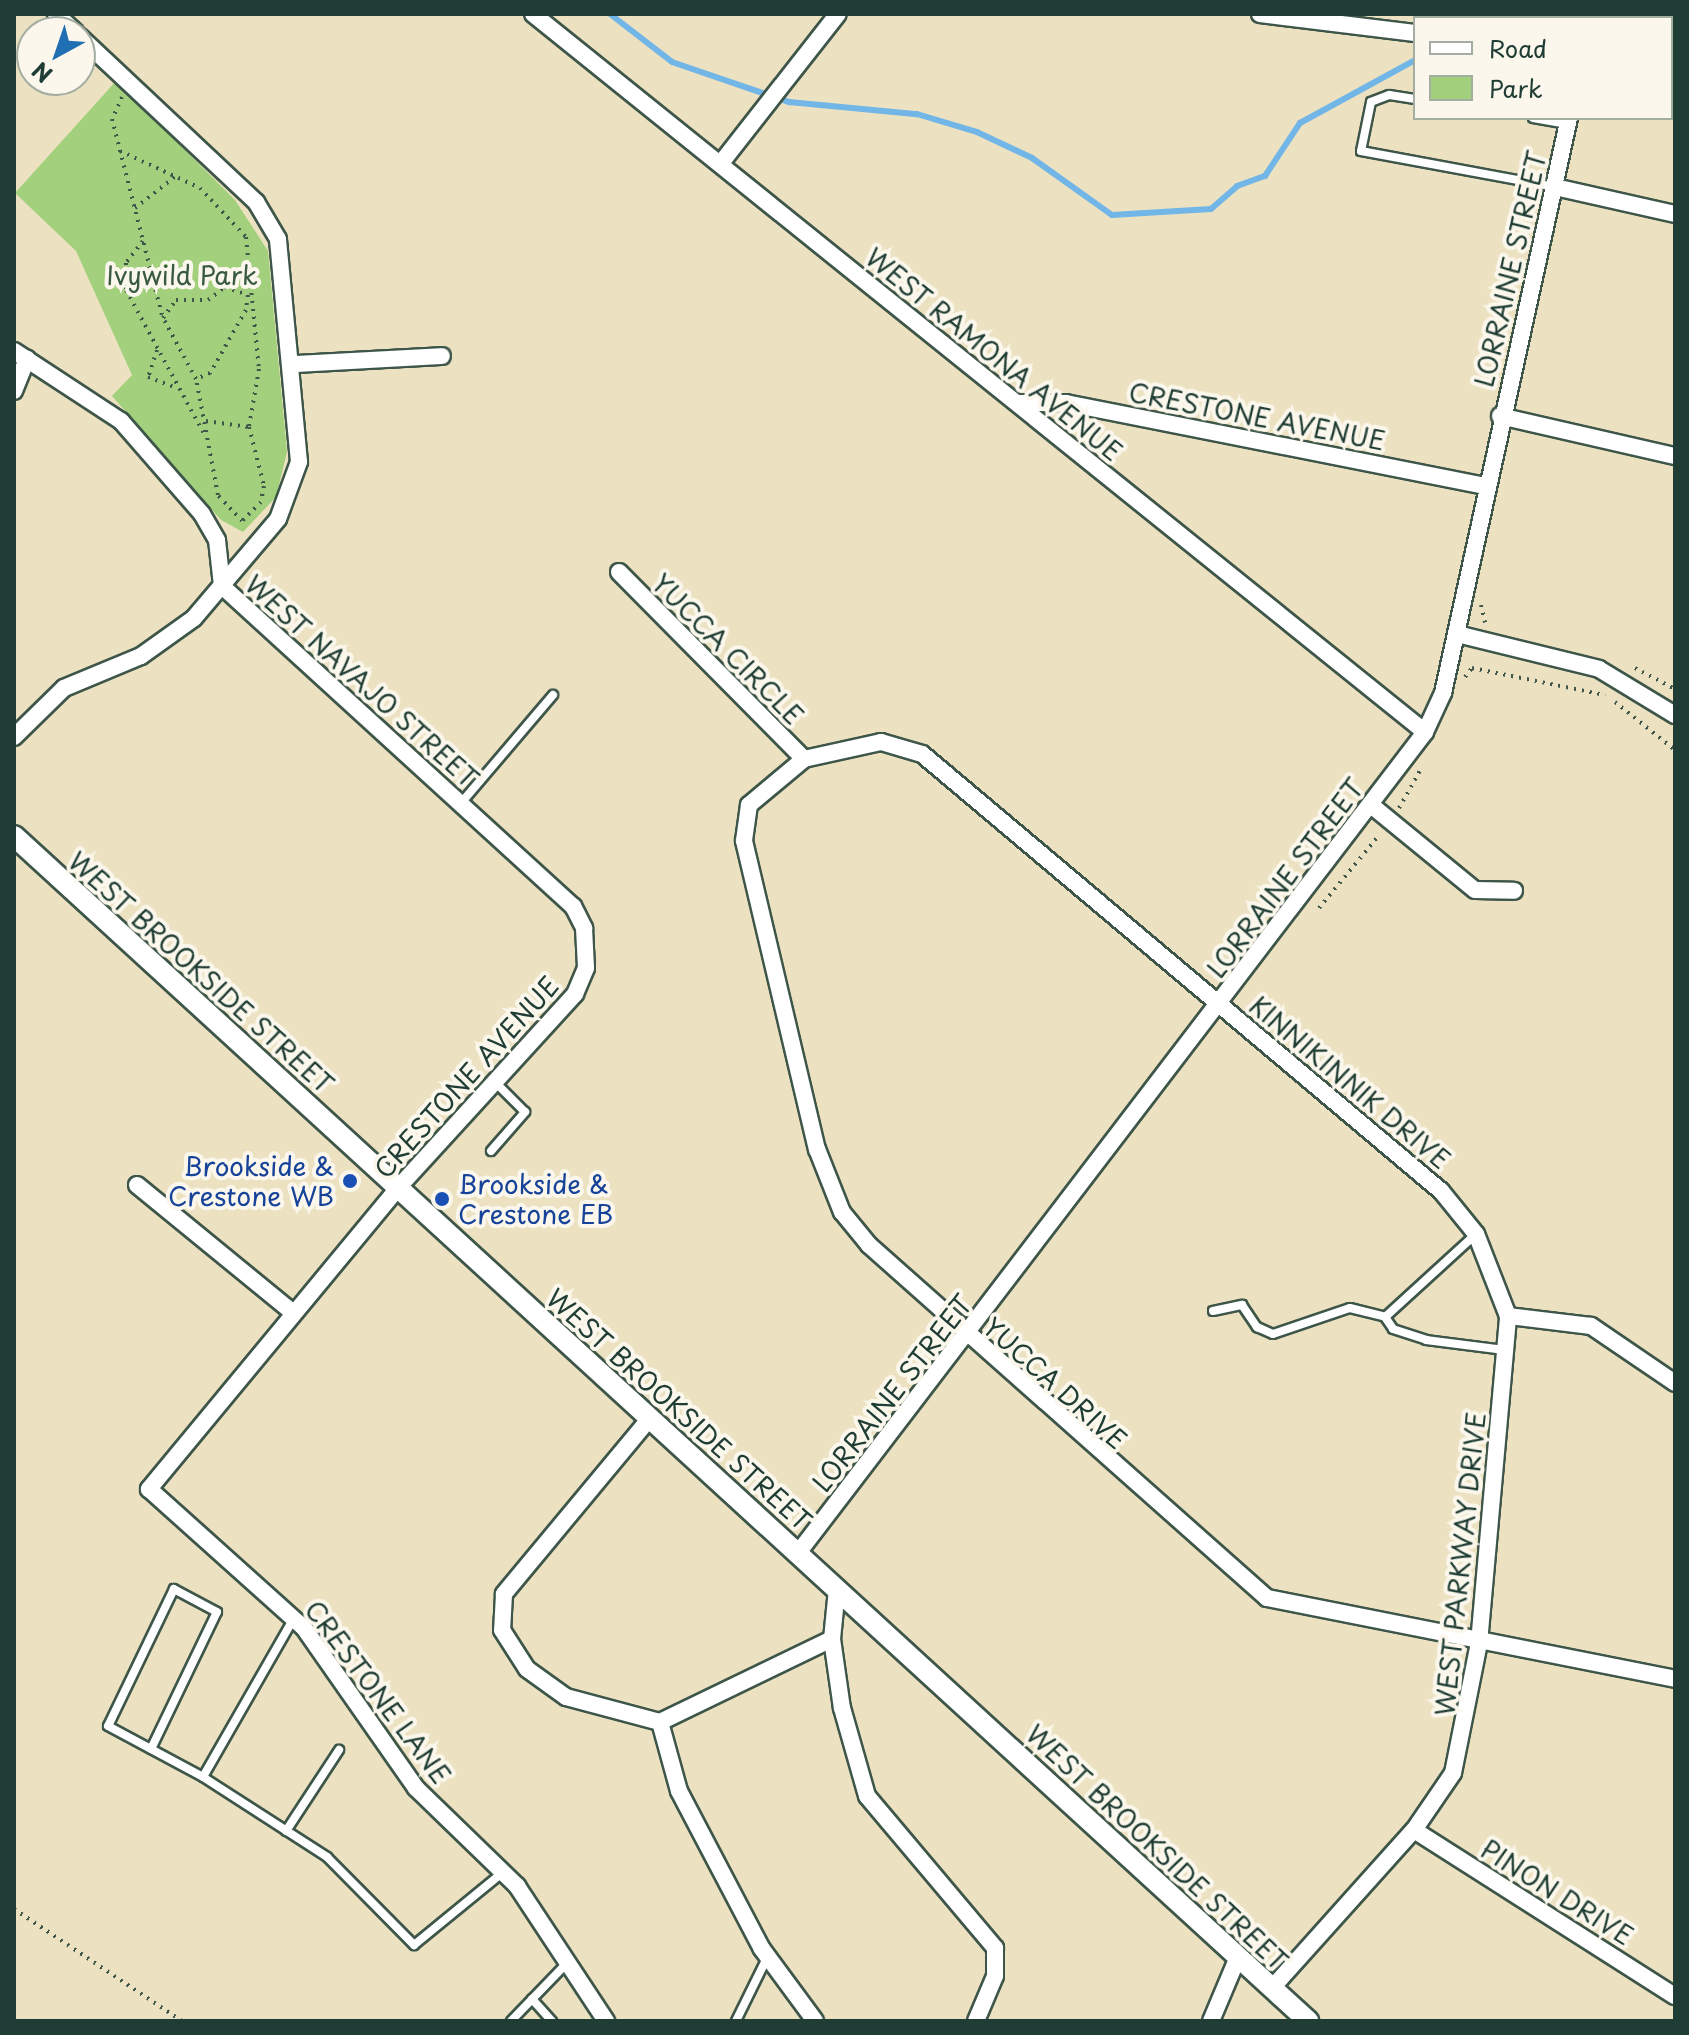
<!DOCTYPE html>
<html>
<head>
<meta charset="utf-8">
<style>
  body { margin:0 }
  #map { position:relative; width:1689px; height:2035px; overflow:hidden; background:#ece2c2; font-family:"Playpen Sans",sans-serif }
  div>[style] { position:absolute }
  .green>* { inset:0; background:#a3d07c }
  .stream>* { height:6px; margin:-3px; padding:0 3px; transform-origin:3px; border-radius:3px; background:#72b6e7 }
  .path>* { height:4px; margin-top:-2px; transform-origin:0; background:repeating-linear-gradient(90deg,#3e5649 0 2px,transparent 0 8px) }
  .roads { filter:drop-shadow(2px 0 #3e5649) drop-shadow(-2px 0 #3e5649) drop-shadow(0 2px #3e5649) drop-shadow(0 -2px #3e5649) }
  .service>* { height:8px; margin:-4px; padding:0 4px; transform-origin:4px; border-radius:4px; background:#fff }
  .minor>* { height:16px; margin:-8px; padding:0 8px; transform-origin:8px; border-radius:8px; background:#fff }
  .tertiary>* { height:20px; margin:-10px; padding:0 10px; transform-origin:10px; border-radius:10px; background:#fff }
  .dots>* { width:22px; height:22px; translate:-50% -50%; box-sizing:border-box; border:4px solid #fbf7ec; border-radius:50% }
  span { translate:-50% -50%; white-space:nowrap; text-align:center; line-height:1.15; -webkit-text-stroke:8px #fbf7ec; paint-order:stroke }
  .street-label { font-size:26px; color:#1f3d34 }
  .park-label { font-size:26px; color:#395a42 }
  .transit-label { font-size:26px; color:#164399 }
  .right { translate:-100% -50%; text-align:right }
  .left { translate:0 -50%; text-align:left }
  .frame { position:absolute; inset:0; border:16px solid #1f3d34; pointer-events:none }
  .legend { position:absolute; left:1413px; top:16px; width:260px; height:104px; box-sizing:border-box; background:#fbf7ec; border:2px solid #a3ada2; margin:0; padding:10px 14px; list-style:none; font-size:24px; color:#1f3d34 }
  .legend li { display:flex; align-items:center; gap:16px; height:40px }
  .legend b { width:40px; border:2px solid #a3ada2 }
  .north { position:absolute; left:16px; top:16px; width:80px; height:80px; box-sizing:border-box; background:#fbf7ec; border:2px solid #a3ada2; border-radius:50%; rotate:220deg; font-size:22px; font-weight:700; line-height:32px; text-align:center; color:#1f3d34 }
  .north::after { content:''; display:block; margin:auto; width:28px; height:36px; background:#1f6fb2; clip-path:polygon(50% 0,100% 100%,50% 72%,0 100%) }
</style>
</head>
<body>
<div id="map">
  <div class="green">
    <div style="clip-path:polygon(116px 81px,235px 200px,268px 251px,287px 452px,276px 497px,243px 532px,221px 520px,112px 396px,132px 375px,76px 251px,15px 193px)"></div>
  </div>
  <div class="stream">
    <div style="left:610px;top:14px;width:78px;rotate:37.7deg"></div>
    <div style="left:672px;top:62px;width:124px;rotate:18.9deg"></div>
    <div style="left:789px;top:102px;width:129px;rotate:5.4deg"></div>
    <div style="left:917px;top:114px;width:63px;rotate:16.7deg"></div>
    <div style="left:977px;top:132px;width:61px;rotate:25.3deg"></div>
    <div style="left:1032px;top:158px;width:98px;rotate:35.5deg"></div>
    <div style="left:1112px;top:215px;width:99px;rotate:-3.5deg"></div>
    <div style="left:1211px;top:209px;width:35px;rotate:-41deg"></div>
    <div style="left:1237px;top:186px;width:30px;rotate:-20deg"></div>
    <div style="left:1265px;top:176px;width:64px;rotate:-56.6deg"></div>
    <div style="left:1300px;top:123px;width:131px;rotate:-28.7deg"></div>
    <div style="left:1671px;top:97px;width:4px;rotate:14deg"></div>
  </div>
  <div class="path">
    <div style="left:1609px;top:18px;width:4px;rotate:-90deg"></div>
    <div style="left:122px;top:97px;width:24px;rotate:114deg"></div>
    <div style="left:112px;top:119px;width:202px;rotate:75.7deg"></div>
    <div style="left:120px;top:151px;width:88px;rotate:24.8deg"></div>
    <div style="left:200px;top:188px;width:67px;rotate:46.8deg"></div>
    <div style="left:246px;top:237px;width:133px;rotate:84.4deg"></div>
    <div style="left:259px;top:369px;width:59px;rotate:99.8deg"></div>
    <div style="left:249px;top:427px;width:61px;rotate:75.7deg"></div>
    <div style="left:264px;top:486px;width:16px;rotate:101deg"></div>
    <div style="left:261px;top:502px;width:27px;rotate:135deg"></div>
    <div style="left:242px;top:521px;width:35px;rotate:-133deg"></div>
    <div style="left:218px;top:495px;width:118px;rotate:-100.7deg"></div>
    <div style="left:135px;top:208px;width:52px;rotate:-38deg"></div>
    <div style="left:143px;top:241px;width:28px;rotate:128deg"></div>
    <div style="left:126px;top:263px;width:27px;rotate:90deg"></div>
    <div style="left:126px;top:290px;width:162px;rotate:61.5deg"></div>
    <div style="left:225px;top:287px;width:24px;rotate:19deg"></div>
    <div style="left:248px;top:295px;width:15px;rotate:98deg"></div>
    <div style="left:246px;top:310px;width:73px;rotate:119.7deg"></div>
    <div style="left:210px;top:373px;width:15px;rotate:157deg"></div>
    <div style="left:196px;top:379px;width:69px;rotate:-118.4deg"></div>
    <div style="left:163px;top:318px;width:22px;rotate:-54deg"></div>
    <div style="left:176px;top:300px;width:32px"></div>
    <div style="left:208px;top:300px;width:21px;rotate:-37deg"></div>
    <div style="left:157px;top:350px;width:28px;rotate:108deg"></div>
    <div style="left:148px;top:377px;width:26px;rotate:21deg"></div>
    <div style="left:206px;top:421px;width:43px;rotate:7.9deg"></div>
    <div style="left:1481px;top:605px;width:18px;rotate:77deg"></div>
    <div style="left:1635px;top:668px;width:45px;rotate:27.7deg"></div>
    <div style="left:1465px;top:677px;width:11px;rotate:-52deg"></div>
    <div style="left:1472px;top:668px;width:136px;rotate:11.5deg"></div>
    <div style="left:1615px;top:702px;width:77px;rotate:38.7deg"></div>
    <div style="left:1399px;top:808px;width:47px;rotate:-60.7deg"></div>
    <div style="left:1319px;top:908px;width:96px;rotate:-50.5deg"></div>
    <div style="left:14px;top:1909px;width:202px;rotate:33.7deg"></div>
  </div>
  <div class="roads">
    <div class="service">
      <div style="left:1415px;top:99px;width:26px;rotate:-171deg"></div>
      <div style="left:1389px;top:95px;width:19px;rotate:159deg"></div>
      <div style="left:1371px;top:102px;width:50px;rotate:101.5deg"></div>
      <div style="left:1361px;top:151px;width:197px;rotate:10.5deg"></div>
      <div style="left:1533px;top:118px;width:35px;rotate:10deg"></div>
      <div style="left:461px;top:803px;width:142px;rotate:-49.6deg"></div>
      <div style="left:491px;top:1151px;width:52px;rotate:-48.9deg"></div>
      <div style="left:525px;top:1112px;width:42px;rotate:-135deg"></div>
      <div style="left:1476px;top:1234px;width:123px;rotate:137.6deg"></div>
      <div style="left:1385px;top:1317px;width:14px;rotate:56deg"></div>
      <div style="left:1393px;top:1329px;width:35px;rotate:18deg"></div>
      <div style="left:1426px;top:1340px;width:79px;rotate:7.3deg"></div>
      <div style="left:1213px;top:1311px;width:30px;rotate:-12deg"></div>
      <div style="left:1242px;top:1305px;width:27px;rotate:56deg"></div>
      <div style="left:1257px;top:1327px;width:17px;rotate:24deg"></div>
      <div style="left:1273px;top:1334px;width:81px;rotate:-18.7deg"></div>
      <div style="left:1350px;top:1308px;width:36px;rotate:14deg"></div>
      <div style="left:294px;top:1618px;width:183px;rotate:119.8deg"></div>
      <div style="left:203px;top:1777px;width:148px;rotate:32.8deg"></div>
      <div style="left:327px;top:1857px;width:124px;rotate:45.3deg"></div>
      <div style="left:414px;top:1945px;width:114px;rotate:-39.3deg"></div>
      <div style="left:151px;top:1749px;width:152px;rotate:-64.3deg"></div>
      <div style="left:217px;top:1612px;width:49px;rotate:-151.9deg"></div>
      <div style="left:174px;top:1589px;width:152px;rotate:115.7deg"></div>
      <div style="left:108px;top:1726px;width:108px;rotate:28.2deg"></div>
      <div style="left:286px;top:1831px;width:97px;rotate:-56.8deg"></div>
      <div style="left:532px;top:1999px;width:30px;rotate:48deg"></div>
      <div style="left:511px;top:2021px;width:81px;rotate:-46deg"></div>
      <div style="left:736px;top:2021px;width:70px;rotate:-63.8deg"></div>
    </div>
    <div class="minor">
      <div style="left:56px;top:14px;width:26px;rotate:43deg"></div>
      <div style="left:533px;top:14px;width:1145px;rotate:38.83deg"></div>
      <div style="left:1260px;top:14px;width:156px;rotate:7deg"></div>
      <div style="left:1588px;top:18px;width:4px;rotate:-76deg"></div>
      <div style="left:721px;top:163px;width:189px;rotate:-51.9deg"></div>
      <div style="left:1555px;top:187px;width:123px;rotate:12.7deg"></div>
      <div style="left:14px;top:351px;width:128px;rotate:33.2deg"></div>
      <div style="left:121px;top:421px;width:123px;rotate:48.9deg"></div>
      <div style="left:202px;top:514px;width:30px;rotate:60deg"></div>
      <div style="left:217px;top:540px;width:46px;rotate:83.8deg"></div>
      <div style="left:222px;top:586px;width:475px;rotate:42.4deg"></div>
      <div style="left:573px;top:906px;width:25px;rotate:63deg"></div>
      <div style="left:584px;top:928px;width:40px;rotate:87.1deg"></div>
      <div style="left:586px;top:968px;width:28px;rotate:113deg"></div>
      <div style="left:575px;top:994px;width:263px;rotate:132.4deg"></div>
      <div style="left:398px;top:1188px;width:391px;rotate:129.6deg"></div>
      <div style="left:149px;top:1489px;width:208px;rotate:41.9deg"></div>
      <div style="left:304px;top:1628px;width:195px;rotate:55deg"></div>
      <div style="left:416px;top:1788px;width:141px;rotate:44.1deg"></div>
      <div style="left:517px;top:1886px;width:162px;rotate:56.6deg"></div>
      <div style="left:295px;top:364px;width:147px;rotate:-3.1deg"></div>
      <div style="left:14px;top:391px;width:35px;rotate:-68deg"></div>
      <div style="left:1018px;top:403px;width:48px"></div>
      <div style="left:1066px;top:403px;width:428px;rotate:11.2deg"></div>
      <div style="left:1500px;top:416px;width:180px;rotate:12.9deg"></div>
      <div style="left:619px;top:572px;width:263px;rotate:45.3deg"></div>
      <div style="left:1457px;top:634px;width:146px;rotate:13.8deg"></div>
      <div style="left:1599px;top:669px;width:89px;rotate:31.2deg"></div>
      <div style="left:14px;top:737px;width:70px;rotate:-44.4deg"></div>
      <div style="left:64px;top:688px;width:83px;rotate:-22.6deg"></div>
      <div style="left:141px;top:656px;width:65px;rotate:-35.6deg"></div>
      <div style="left:194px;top:618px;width:130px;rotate:-49.7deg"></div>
      <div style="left:278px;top:519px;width:61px;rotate:-69.8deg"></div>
      <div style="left:299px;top:462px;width:224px;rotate:-95.4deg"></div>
      <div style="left:278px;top:239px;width:43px;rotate:-120.7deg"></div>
      <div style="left:256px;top:202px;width:241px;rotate:-136.8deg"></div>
      <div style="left:1371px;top:805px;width:134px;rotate:39.3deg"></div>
      <div style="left:1475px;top:890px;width:39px;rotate:1deg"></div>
      <div style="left:137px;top:1185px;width:200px;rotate:39.3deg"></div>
      <div style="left:1675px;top:1383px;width:102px;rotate:-145.8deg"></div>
      <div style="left:1591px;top:1326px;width:84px;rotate:-173.1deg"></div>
      <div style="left:1508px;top:1316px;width:88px;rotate:-111.3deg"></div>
      <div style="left:1476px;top:1234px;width:55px;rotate:-129.1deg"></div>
      <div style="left:1441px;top:1191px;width:678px;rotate:-139.9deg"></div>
      <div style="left:922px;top:754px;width:43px;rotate:-163.7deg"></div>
      <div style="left:881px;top:742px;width:79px;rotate:167.6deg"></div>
      <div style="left:804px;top:759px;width:72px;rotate:140.1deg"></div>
      <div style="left:749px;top:805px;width:36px;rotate:98deg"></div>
      <div style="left:744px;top:841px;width:317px;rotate:76.7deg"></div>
      <div style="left:817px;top:1149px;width:68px;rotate:68.4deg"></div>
      <div style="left:842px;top:1212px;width:43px;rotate:50.7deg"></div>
      <div style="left:869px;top:1245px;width:532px;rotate:41.57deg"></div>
      <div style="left:1267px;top:1598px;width:416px;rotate:11.2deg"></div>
      <div style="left:650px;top:1418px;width:229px;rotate:129.7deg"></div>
      <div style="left:504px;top:1594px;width:36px;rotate:93deg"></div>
      <div style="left:502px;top:1630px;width:46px;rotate:57.3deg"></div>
      <div style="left:527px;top:1669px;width:48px;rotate:35.7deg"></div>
      <div style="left:566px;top:1697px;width:97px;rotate:14.9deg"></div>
      <div style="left:660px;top:1722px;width:191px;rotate:-25.8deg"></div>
      <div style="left:798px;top:1553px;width:1033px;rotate:-52.63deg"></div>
      <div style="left:1425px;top:732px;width:43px;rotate:-65.2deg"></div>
      <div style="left:1443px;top:693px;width:589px;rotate:-77.64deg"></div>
      <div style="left:837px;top:1589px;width:50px;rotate:95.7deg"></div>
      <div style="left:832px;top:1639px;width:70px;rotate:81.8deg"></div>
      <div style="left:842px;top:1708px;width:91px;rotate:74.1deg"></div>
      <div style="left:867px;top:1796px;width:199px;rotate:49.9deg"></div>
      <div style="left:995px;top:1948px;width:28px;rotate:90deg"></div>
      <div style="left:995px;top:1976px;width:49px;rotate:112.9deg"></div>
      <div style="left:660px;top:1722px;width:72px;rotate:74.6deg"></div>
      <div style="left:679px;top:1791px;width:178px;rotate:62.3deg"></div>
      <div style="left:762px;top:1949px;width:89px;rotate:53.6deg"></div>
      <div style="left:1414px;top:1830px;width:309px;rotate:32.5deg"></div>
      <div style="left:1272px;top:1988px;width:212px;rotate:-48.1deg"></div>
      <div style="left:1414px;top:1830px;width:69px;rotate:-55.6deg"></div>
      <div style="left:1453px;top:1773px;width:133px;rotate:-78.7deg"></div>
      <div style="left:1479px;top:1643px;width:328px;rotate:-84.9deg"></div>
      <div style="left:1211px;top:2021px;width:69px;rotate:-67.1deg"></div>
    </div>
    <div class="tertiary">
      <div style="left:14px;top:836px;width:1755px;rotate:42.48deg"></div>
    </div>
  </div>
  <div class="dots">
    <div style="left:350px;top:1181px;background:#1a4fb4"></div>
    <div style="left:442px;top:1199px;background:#1a4fb4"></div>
  </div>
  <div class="street-label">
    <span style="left:1510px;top:269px;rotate:-77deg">LORRAINE STREET</span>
    <span style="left:994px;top:354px;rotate:39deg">WEST RAMONA AVENUE</span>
    <span style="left:1257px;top:416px;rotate:11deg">CRESTONE AVENUE</span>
    <span style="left:728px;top:649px;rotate:45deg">YUCCA CIRCLE</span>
    <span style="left:362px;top:681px;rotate:42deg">WEST NAVAJO STREET</span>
    <span style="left:1285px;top:878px;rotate:-53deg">LORRAINE STREET</span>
    <span style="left:201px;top:972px;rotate:42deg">WEST BROOKSIDE STREET</span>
    <span style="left:466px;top:1077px;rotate:-48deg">CRESTONE AVENUE</span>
    <span style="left:1350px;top:1082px;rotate:40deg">KINNIKINNIK DRIVE</span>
    <span style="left:1055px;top:1383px;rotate:42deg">YUCCA DRIVE</span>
    <span style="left:892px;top:1393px;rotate:-52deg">LORRAINE STREET</span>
    <span style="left:679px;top:1409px;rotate:42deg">WEST BROOKSIDE STREET</span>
    <span style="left:1460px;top:1564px;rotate:-84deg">WEST PARKWAY DRIVE</span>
    <span style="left:378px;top:1692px;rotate:53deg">CRESTONE LANE</span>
    <span style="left:1157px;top:1847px;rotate:43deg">WEST BROOKSIDE STREET</span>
    <span style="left:1557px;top:1892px;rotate:32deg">PINON DRIVE</span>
  </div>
  <div class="park-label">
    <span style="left:182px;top:275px">Ivywild Park</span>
  </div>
  <div class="transit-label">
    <span class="right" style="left:334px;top:1181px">Brookside &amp;<br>Crestone WB</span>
    <span class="left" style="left:458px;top:1199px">Brookside &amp;<br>Crestone EB</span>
  </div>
  <div class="frame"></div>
  <ul class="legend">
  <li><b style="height:10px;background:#fff"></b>Road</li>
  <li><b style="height:22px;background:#a3d07c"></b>Park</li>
  </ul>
  <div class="north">N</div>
</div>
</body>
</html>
